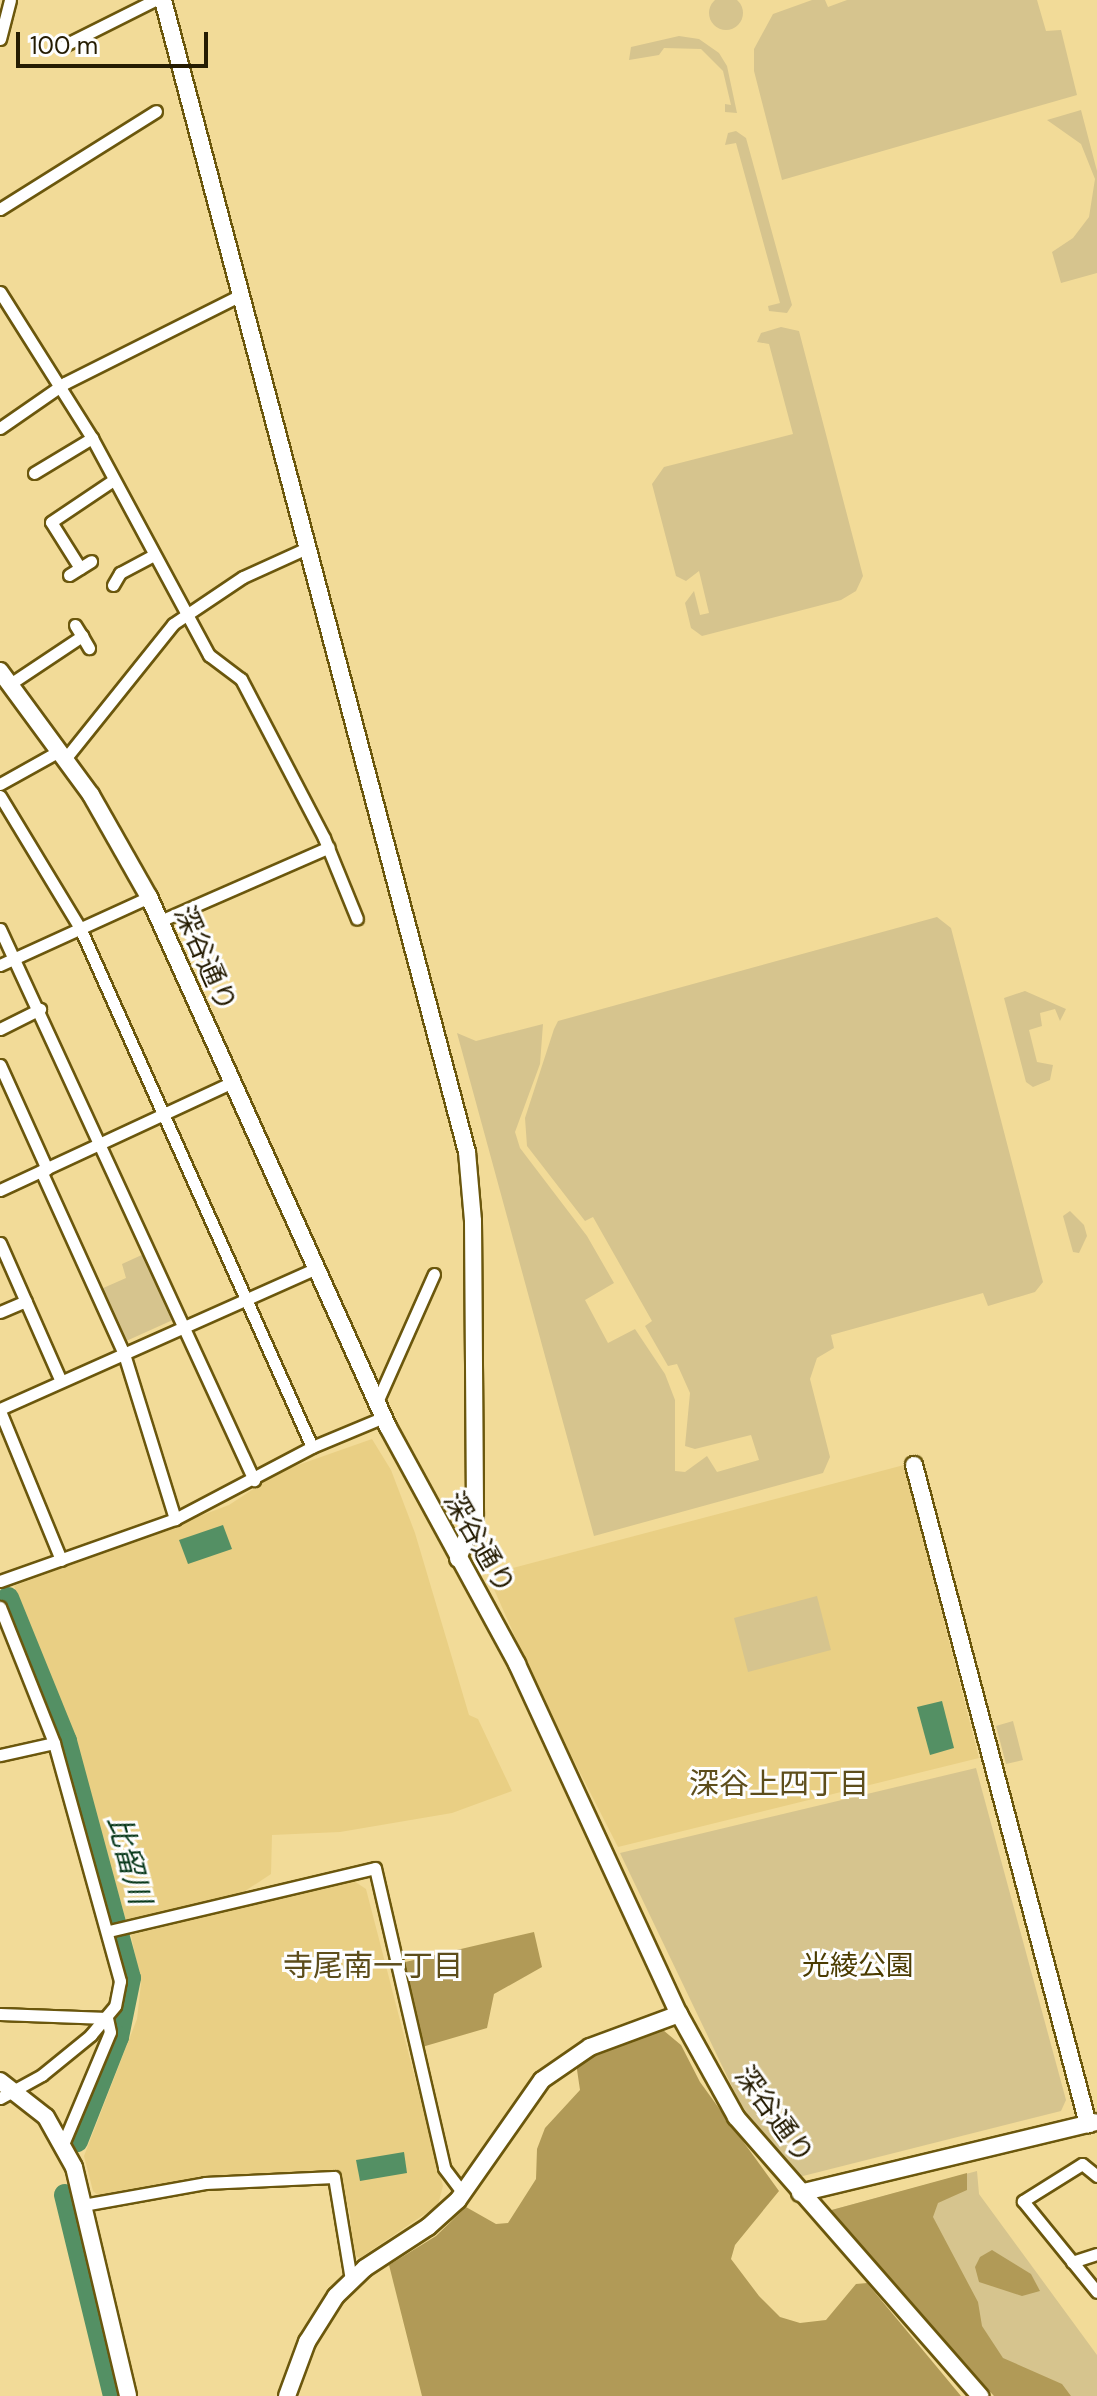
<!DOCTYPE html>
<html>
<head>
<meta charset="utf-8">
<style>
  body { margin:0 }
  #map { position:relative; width:1097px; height:2396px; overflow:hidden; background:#f2db98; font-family:"DM Sans","Noto Sans JP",sans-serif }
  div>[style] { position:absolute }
  .built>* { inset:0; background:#e9cf84 }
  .green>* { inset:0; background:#d6c48e }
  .round { border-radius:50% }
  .forest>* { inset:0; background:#b19a57 }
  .water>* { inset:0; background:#549064 }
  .river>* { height:22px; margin:-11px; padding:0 11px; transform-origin:11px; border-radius:11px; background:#549064 }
  .roads { filter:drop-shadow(2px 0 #6b570d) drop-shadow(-2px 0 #6b570d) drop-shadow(0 2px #6b570d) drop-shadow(0 -2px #6b570d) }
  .street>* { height:11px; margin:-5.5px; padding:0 5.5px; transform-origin:5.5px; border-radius:5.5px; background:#fff }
  .secondary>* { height:16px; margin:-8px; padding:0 8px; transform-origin:8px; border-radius:8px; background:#fff }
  span { translate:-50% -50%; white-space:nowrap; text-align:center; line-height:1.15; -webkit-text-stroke:6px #fefefe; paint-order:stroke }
  .street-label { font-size:28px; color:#251c02 }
  .park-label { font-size:28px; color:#4b3b01 }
  .neighbourhood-label { font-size:30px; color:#5d4d1b }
  .water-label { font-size:30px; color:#063719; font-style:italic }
  .scale { position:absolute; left:16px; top:32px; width:192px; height:36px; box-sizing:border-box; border:4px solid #251c02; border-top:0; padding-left:10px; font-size:24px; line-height:28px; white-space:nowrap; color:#251c02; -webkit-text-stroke:6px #fefefe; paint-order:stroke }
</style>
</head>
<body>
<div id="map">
  <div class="built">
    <div style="clip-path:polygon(372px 1439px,391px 1470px,415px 1533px,469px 1715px,478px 1719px,512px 1791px,452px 1813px,340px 1832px,272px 1835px,271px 1874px,236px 1897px,126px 1921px,74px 1735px,14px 1586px,229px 1505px,281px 1471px)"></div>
    <div style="clip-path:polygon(904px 1465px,979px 1758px,618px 1847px,546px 1706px,489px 1578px,494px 1573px)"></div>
    <div style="clip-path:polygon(351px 1879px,366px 1889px,443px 2186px,438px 2205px,360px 2258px,353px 2255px,350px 2214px,338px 2172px,207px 2179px,99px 2196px,93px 2191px,84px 2156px,137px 2019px,141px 1984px,131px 1935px)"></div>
  </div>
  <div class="green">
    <div class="round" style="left:709px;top:-4px;width:34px;height:34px"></div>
    <div style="clip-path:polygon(812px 0,825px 0,828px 7px,847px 0,1037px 0,1046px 31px,1061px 30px,1077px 95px,782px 180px,754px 71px,754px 49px,773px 14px)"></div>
    <div style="clip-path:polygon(679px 36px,699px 39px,719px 53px,727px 66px,737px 113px,725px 112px,725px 104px,731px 105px,723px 71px,701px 49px,664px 48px,659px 55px,629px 60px,631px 47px)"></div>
    <div style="clip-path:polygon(1081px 110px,1097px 171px,1097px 273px,1061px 283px,1052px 252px,1073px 238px,1089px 217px,1095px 179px,1081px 144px,1047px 120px)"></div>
    <div style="clip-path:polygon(736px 131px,746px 138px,792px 305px,787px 313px,769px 311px,768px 306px,780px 303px,736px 143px,725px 145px,728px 133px)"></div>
    <div style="clip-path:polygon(781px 327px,799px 331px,863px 576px,856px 591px,841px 600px,702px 636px,691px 628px,685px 603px,694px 591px,700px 615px,709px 613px,699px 571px,686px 581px,676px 576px,652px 484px,664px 467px,793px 434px,769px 344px,757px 342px,761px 333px)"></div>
    <div style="clip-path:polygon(937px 917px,951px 928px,1043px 1282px,1035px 1292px,988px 1306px,983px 1293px,831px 1335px,834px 1348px,817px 1358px,810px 1379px,830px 1457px,823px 1473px,594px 1536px,457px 1033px,476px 1041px,543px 1024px,540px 1064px,515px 1132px,520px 1148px,587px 1236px,614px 1283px,585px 1300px,608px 1343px,635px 1329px,665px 1374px,675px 1400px,675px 1471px,685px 1472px,707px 1456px,717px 1472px,759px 1460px,751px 1435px,695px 1449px,685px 1446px,690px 1393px,677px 1364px,668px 1366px,645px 1326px,652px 1321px,593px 1217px,585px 1221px,527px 1146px,525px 1118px,554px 1029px,558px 1021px)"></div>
    <div style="clip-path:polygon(1025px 991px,1066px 1009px,1060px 1021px,1055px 1009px,1040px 1013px,1042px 1026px,1029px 1030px,1037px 1062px,1053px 1065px,1050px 1080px,1033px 1087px,1026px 1082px,1004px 998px)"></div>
    <div style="clip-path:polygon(1070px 1211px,1084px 1225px,1087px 1236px,1079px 1253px,1073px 1252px,1063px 1216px)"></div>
    <div style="clip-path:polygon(146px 1253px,175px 1319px,124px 1342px,101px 1289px,126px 1278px,122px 1264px)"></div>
    <div style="clip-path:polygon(817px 1596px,831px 1650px,748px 1672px,734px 1618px)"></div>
    <div style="clip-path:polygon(1013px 1721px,1023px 1760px,1006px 1764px,996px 1726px)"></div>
    <div style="clip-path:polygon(976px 1768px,1066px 2100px,1061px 2111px,799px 2177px,757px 2131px,737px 2097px,620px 1853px)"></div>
    <div style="clip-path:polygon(977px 2171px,979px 2194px,1097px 2355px,1097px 2396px,994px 2396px,828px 2211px)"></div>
  </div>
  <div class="forest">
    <div style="clip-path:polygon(534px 1932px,542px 1967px,494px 1994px,487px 2028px,422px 2047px,401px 1963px)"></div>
    <div style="clip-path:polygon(663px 2030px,681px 2045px,700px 2082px,779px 2191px,735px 2245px,731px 2259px,759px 2296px,780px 2317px,800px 2323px,826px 2320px,856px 2284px,867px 2283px,961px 2396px,422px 2396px,389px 2265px,436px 2236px,466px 2207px,496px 2224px,508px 2223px,536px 2179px,537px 2149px,545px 2128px,580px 2090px,576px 2063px)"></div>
    <div style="clip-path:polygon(967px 2173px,967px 2190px,938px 2203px,933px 2217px,978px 2302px,982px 2326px,1003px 2358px,1062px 2384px,1071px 2396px,994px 2396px,828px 2211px)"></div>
    <div style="clip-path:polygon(992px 2250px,1031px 2274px,1040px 2291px,1022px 2296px,979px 2282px,975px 2267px,980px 2257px)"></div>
  </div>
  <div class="water">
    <div style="clip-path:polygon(223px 1525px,232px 1549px,188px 1564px,179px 1540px)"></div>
    <div style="clip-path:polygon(942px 1701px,954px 1748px,930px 1755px,917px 1707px)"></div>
    <div style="clip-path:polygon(404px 2152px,407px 2173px,360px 2181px,356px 2160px)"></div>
  </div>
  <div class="river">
    <div style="left:8px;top:1598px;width:154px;rotate:67.9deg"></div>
    <div style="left:66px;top:1741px;width:245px;rotate:74.9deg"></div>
    <div style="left:130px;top:1978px;width:60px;rotate:101.5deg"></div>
    <div style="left:118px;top:2037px;width:112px;rotate:111.5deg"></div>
    <div style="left:65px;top:2195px;width:207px;rotate:76.3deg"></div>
  </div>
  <div class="roads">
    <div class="street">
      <div style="left:0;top:39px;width:40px;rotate:-75.6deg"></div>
      <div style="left:63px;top:46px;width:103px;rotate:-26.6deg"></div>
      <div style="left:0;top:209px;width:184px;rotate:-32.1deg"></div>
      <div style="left:0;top:292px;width:173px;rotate:57.8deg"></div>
      <div style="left:92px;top:438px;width:247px;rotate:61.7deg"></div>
      <div style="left:209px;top:655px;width:40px;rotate:37deg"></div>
      <div style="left:241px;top:679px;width:179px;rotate:62.4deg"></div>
      <div style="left:324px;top:838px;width:87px;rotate:67.8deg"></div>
      <div style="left:0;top:428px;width:79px;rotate:-34.7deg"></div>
      <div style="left:65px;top:383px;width:197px;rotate:-26.6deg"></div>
      <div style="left:34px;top:473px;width:68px;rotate:-31.1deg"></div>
      <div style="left:80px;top:568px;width:54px;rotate:-122.2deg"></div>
      <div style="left:51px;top:522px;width:73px;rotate:-33.9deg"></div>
      <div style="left:69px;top:575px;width:26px;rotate:-32deg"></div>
      <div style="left:113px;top:585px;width:14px;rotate:-60deg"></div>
      <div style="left:120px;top:573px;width:38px;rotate:-28deg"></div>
      <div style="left:75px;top:625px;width:13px;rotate:58deg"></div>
      <div style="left:10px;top:684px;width:87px;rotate:-33.7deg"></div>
      <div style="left:82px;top:636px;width:14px;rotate:60deg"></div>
      <div style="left:65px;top:759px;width:173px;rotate:-51.3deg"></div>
      <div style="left:173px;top:624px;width:84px;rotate:-33.9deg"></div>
      <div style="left:243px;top:577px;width:72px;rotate:-24.4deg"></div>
      <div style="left:0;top:784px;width:68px;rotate:-29.2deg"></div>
      <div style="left:0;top:796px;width:154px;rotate:58.8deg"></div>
      <div style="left:80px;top:928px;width:568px;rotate:65.91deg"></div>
      <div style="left:160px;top:921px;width:184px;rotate:-23.6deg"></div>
      <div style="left:0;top:929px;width:607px;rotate:65.25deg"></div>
      <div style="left:0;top:965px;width:164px;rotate:-24.5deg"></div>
      <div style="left:0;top:1029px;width:45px;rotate:-26.6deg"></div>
      <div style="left:0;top:1065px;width:114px;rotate:65.7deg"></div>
      <div style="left:41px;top:1171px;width:201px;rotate:65.6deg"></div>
      <div style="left:124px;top:1354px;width:173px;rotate:72.8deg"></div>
      <div style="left:0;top:1190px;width:257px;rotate:-24.9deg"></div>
      <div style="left:0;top:1243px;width:151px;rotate:66.2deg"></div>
      <div style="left:0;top:1312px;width:28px;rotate:-23deg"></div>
      <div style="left:377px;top:1402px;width:140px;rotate:-66deg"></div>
      <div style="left:0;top:1409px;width:346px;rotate:-24deg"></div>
      <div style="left:0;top:1411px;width:161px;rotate:67.7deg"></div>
      <div style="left:0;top:1581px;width:186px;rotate:-19.5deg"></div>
      <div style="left:175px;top:1519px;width:155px;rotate:-27.7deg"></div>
      <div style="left:312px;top:1447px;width:78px;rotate:-22.6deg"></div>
      <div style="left:0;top:1607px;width:146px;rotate:68.3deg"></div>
      <div style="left:54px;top:1743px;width:247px;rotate:74.5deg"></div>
      <div style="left:120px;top:1981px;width:25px;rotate:101deg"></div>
      <div style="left:115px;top:2006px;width:38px;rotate:130deg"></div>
      <div style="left:91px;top:2035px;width:63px;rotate:140.8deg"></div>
      <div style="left:42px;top:2075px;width:48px;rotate:151.3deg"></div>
      <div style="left:0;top:1755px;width:55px;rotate:-12.5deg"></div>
      <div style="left:109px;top:1931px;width:273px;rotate:-13.3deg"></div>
      <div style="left:375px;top:1868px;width:308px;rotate:77deg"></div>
      <div style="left:444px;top:2168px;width:31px;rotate:53deg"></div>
      <div style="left:0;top:2014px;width:107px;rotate:2.1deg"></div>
      <div style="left:63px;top:2144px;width:121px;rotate:-67.2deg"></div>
      <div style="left:110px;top:2032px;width:14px;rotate:-102deg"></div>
      <div style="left:1097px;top:2176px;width:19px;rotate:-141deg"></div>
      <div style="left:1082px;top:2164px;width:70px;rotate:147.9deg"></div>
      <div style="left:1023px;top:2201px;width:117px;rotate:50.9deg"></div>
      <div style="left:83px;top:2205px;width:124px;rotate:-10.2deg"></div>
      <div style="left:205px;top:2183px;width:129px;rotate:-2.7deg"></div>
      <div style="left:334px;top:2177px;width:104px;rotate:80.6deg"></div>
      <div style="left:1072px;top:2262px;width:26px;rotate:-18deg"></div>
    </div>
    <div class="secondary">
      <div style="left:163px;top:0;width:1191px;rotate:75.22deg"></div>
      <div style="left:467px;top:1152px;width:69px;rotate:85deg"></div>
      <div style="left:473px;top:1221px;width:295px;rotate:89.6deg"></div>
      <div style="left:475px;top:1516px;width:46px;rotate:111.6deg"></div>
      <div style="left:0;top:671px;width:154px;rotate:53.7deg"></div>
      <div style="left:91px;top:795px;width:117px;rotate:60.4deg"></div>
      <div style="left:149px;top:897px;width:581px;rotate:65.73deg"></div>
      <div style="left:388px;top:1427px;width:270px;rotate:61.4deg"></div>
      <div style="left:517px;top:1664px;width:386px;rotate:65.2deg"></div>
      <div style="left:679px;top:2014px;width:118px;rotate:61deg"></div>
      <div style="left:736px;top:2117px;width:371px;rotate:48.8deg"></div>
      <div style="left:914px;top:1465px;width:682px;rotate:75.21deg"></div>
      <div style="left:0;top:2081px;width:58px;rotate:38deg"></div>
      <div style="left:46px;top:2117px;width:57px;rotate:60.8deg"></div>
      <div style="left:74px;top:2167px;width:235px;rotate:76.7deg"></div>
      <div style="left:800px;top:2193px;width:303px;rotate:-13.5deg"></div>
      <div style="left:287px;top:2396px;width:58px;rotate:-69.7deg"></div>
      <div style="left:307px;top:2342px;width:54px;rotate:-57.8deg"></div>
      <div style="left:336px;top:2296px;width:40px;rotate:-44deg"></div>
      <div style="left:365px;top:2268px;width:75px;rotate:-33.1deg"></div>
      <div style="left:428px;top:2227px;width:40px;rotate:-42deg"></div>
      <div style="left:458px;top:2200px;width:146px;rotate:-55deg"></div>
      <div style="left:542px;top:2080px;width:58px;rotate:-34.5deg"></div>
      <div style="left:590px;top:2047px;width:95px;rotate:-20.3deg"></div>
    </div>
  </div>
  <div class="street-label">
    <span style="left:205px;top:959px;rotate:66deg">深谷通り</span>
    <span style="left:479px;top:1543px;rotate:60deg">深谷通り</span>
    <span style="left:774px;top:2115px;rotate:54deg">深谷通り</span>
  </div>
  <div class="park-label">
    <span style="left:858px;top:1966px">光綾公園</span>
  </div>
  <div class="neighbourhood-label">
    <span style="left:779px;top:1784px">深谷上四丁目</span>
    <span style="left:373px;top:1966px">寺尾南一丁目</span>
  </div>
  <div class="water-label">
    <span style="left:129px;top:1860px;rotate:75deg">比留川</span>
  </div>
  <div class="scale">100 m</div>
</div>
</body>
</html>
